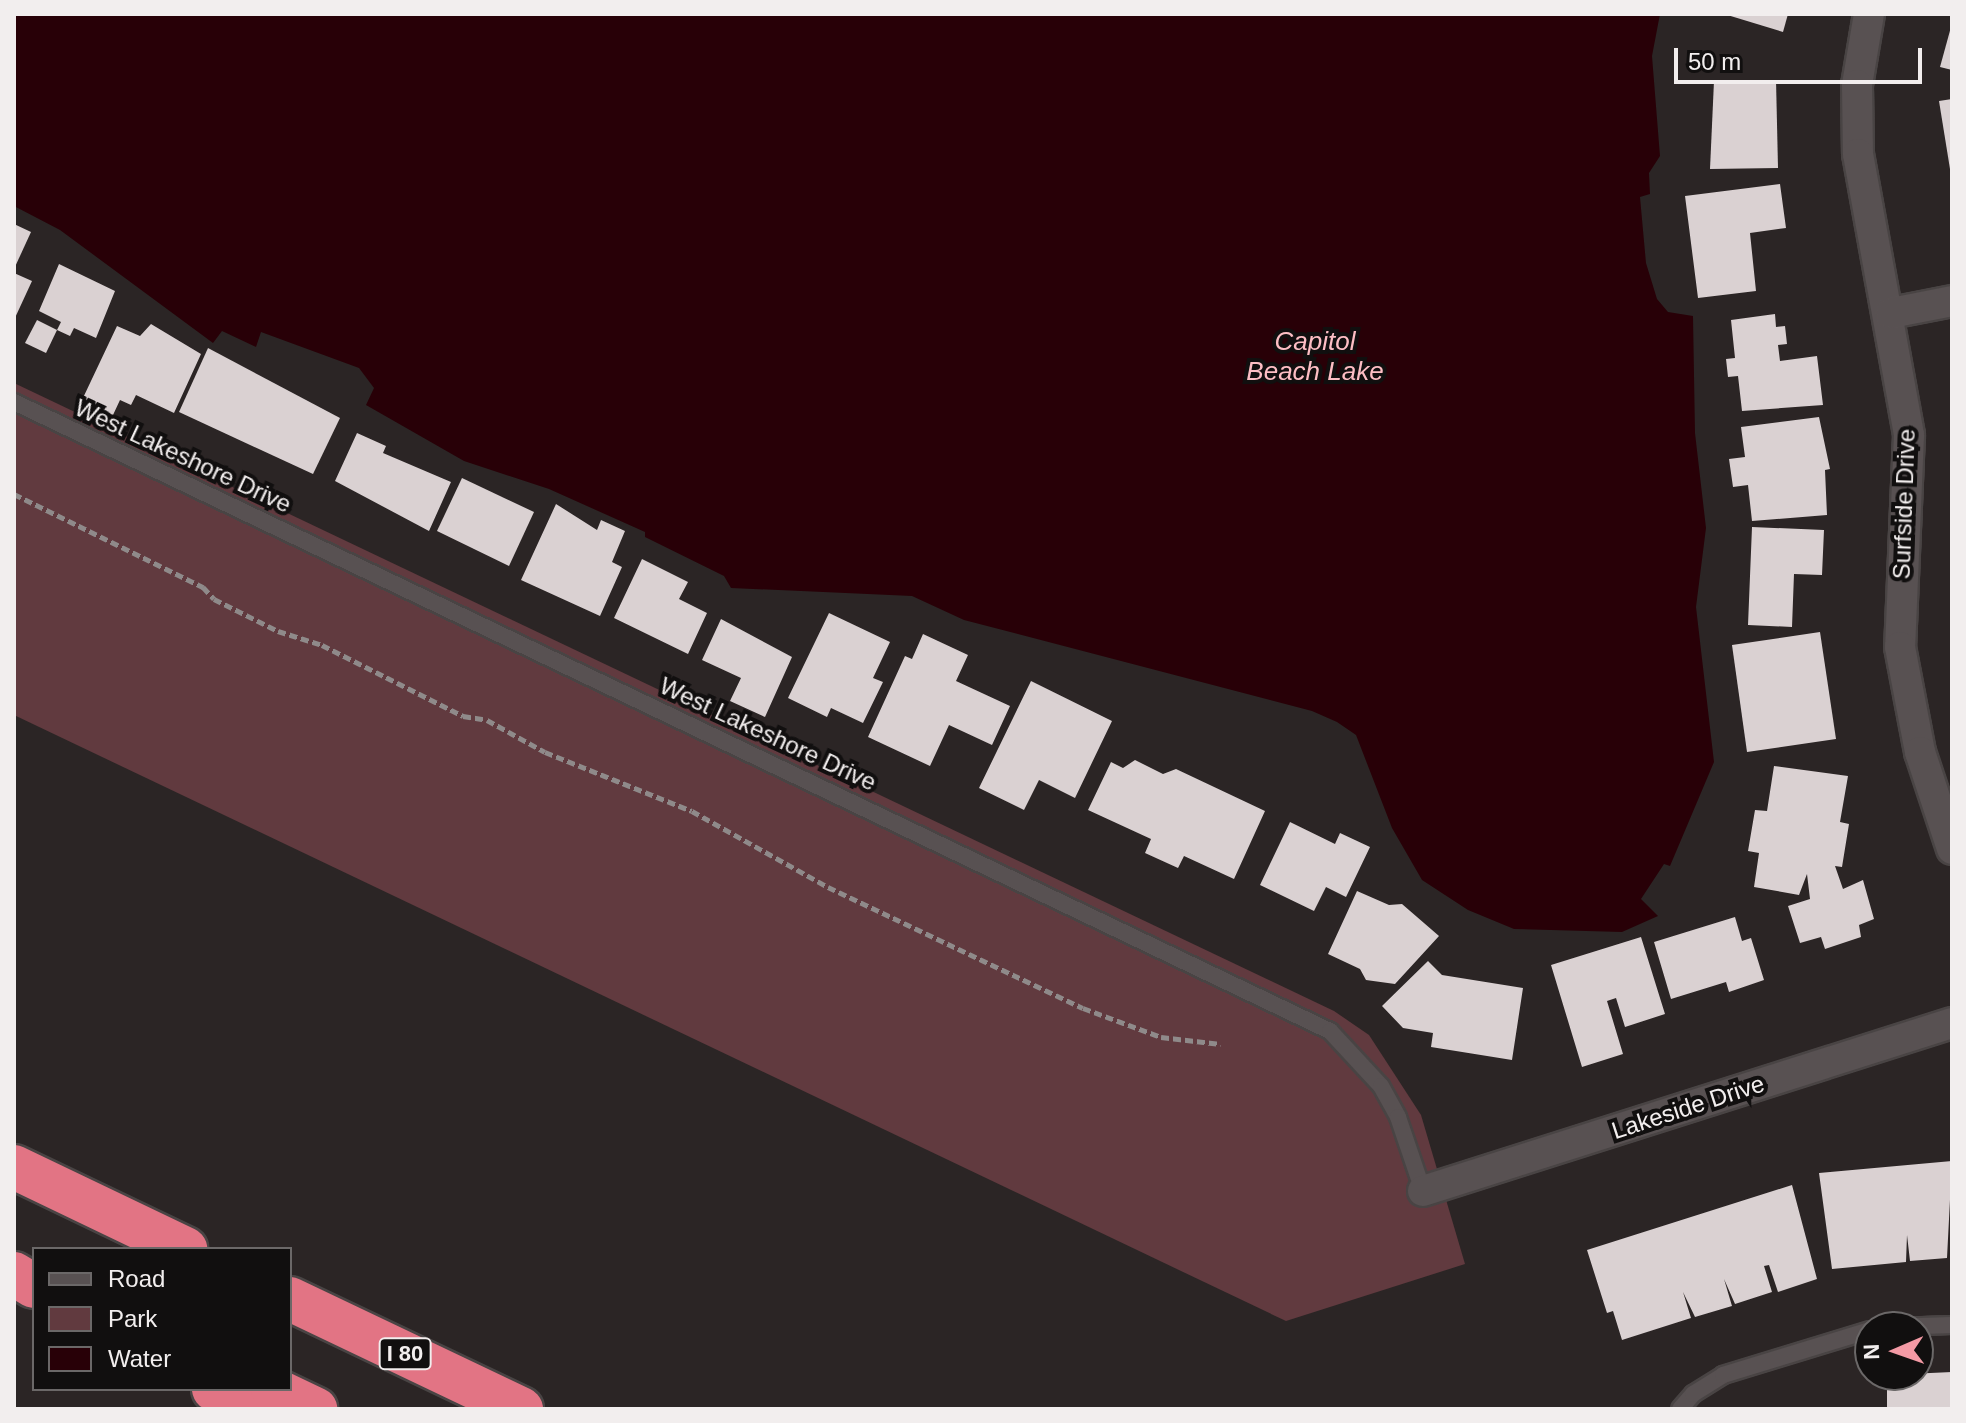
<!DOCTYPE html>
<html>
<head>
<meta charset="utf-8">
<style>
  body { margin:0 }
  #map { position:relative; width:1966px; height:1423px; overflow:hidden; background:#2b2525; font-family:Helvetica,sans-serif }
  div>[style] { position:absolute }
  .green>* { inset:0; background:#613a3f }
  .water>* { inset:0; background:#280007 }
  .building>* { inset:0; background:#dad1d2 }
  .path>* { height:5px; margin-top:-2.5px; transform-origin:0; background:repeating-linear-gradient(90deg,#8f8a8a 0 8px,transparent 0 12px) }
  .roads { filter:drop-shadow(2px 0 #494444) drop-shadow(-2px 0 #494444) drop-shadow(0 2px #494444) drop-shadow(0 -2px #494444) }
  .service>* { height:16px; margin:-8px; padding:0 8px; transform-origin:8px; border-radius:8px; background:#585152 }
  .minor>* { height:30px; margin:-15px; padding:0 15px; transform-origin:15px; border-radius:15px; background:#585152 }
  .motorway>* { height:44px; margin:-22px; padding:0 22px; transform-origin:22px; border-radius:22px; background:#e27484 }
  span { translate:-50% -50%; white-space:nowrap; text-align:center; line-height:1.15; -webkit-text-stroke:8px #110f0f; paint-order:stroke }
  .shield-label span { padding:2px 6px; background:#110f0f; border:2px solid; border-radius:6px; -webkit-text-stroke-width:0 }
  .shield-label { font-size:22px; color:#f2eeee; font-weight:700 }
  .street-label { font-size:24px; color:#f2eeee }
  .water-label { font-size:26px; color:#fdbec4; font-style:italic }
  .frame { position:absolute; inset:0; border:16px solid #f2eeee; pointer-events:none }
  .legend { position:absolute; left:32px; top:1247px; width:260px; height:144px; box-sizing:border-box; background:#110f0f; border:2px solid #6b6868; margin:0; padding:10px 14px; list-style:none; font-size:24px; color:#f2eeee }
  .legend li { display:flex; align-items:center; gap:16px; height:40px }
  .legend b { width:40px; border:2px solid #6b6868 }
  .north { position:absolute; left:1854px; top:1311px; width:80px; height:80px; box-sizing:border-box; background:#110f0f; border:2px solid #6b6868; border-radius:50%; rotate:268deg; font-size:22px; font-weight:700; line-height:32px; text-align:center; color:#f2eeee }
  .north::after { content:''; display:block; margin:auto; width:28px; height:36px; background:#f49aa5; clip-path:polygon(50% 0,100% 100%,50% 72%,0 100%) }
  .scale { position:absolute; left:1674px; top:48px; width:248px; height:36px; box-sizing:border-box; border:4px solid #f2eeee; border-top:0; padding-left:10px; font-size:24px; line-height:28px; white-space:nowrap; color:#f2eeee; -webkit-text-stroke:6px #110f0f; paint-order:stroke }
</style>
</head>
<body>
<div id="map">
  <div class="green">
    <div style="clip-path:polygon(14px 383px,1334px 1011px,1369px 1035px,1421px 1115px,1465px 1264px,1286px 1321px,14px 715px)"></div>
  </div>
  <div class="water">
    <div style="clip-path:polygon(14px 14px,1660px 14px,1652px 56px,1660px 156px,1649px 173px,1650px 194px,1640px 197px,1646px 263px,1657px 299px,1668px 312px,1693px 316px,1695px 433px,1706px 528px,1696px 607px,1714px 762px,1670px 866px,1664px 864px,1641px 899px,1658px 916px,1622px 932px,1514px 929px,1468px 910px,1422px 880px,1392px 828px,1356px 735px,1337px 722px,1312px 711px,964px 620px,912px 596px,731px 588px,724px 576px,645px 537px,645px 532px,549px 489px,464px 461px,366px 405px,374px 388px,359px 368px,261px 332px,256px 347px,222px 331px,213px 343px,60px 230px,14px 206px)"></div>
  </div>
  <div class="building">
    <div style="clip-path:polygon(1724px 14px,1788px 14px,1783px 32px)"></div>
    <div style="clip-path:polygon(1951px 27px,1952px 28px,1952px 70px,1940px 67px)"></div>
    <div style="clip-path:polygon(1776px 80px,1778px 168px,1710px 169px,1714px 81px)"></div>
    <div style="clip-path:polygon(1952px 99px,1952px 169px,1950px 169px,1939px 101px)"></div>
    <div style="clip-path:polygon(1780px 184px,1786px 228px,1750px 233px,1756px 291px,1698px 298px,1685px 196px)"></div>
    <div style="clip-path:polygon(14px 224px,31px 232px,14px 269px)"></div>
    <div style="clip-path:polygon(59px 264px,115px 291px,96px 338px,74px 328px,70px 336px,57px 330px,61px 322px,39px 311px)"></div>
    <div style="clip-path:polygon(14px 273px,32px 281px,14px 320px)"></div>
    <div style="clip-path:polygon(1775px 314px,1776px 327px,1785px 326px,1787px 344px,1778px 345px,1780px 361px,1817px 356px,1823px 405px,1742px 411px,1738px 376px,1728px 377px,1726px 359px,1735px 358px,1731px 320px)"></div>
    <div style="clip-path:polygon(37px 320px,57px 330px,46px 353px,25px 343px)"></div>
    <div style="clip-path:polygon(151px 324px,201px 354px,174px 413px,136px 395px,131px 405px,120px 400px,113px 415px,82px 400px,117px 326px,140px 336px)"></div>
    <div style="clip-path:polygon(208px 348px,340px 418px,313px 474px,179px 412px)"></div>
    <div style="clip-path:polygon(1819px 417px,1830px 469px,1825px 470px,1827px 515px,1752px 521px,1748px 485px,1733px 487px,1729px 459px,1745px 457px,1741px 427px)"></div>
    <div style="clip-path:polygon(357px 433px,386px 446px,383px 453px,451px 482px,429px 531px,335px 481px)"></div>
    <div style="clip-path:polygon(462px 478px,534px 512px,509px 566px,437px 531px)"></div>
    <div style="clip-path:polygon(556px 504px,597px 530px,601px 520px,625px 531px,612px 562px,622px 567px,600px 616px,521px 580px)"></div>
    <div style="clip-path:polygon(1752px 527px,1824px 530px,1822px 575px,1794px 574px,1792px 627px,1748px 625px)"></div>
    <div style="clip-path:polygon(642px 559px,688px 582px,679px 599px,707px 613px,688px 654px,614px 618px)"></div>
    <div style="clip-path:polygon(829px 613px,890px 642px,873px 678px,883px 682px,863px 723px,831px 708px,827px 717px,788px 698px)"></div>
    <div style="clip-path:polygon(721px 619px,792px 657px,765px 717px,730px 701px,741px 678px,702px 660px)"></div>
    <div style="clip-path:polygon(1820px 632px,1836px 739px,1747px 752px,1732px 645px)"></div>
    <div style="clip-path:polygon(923px 634px,968px 655px,956px 681px,1010px 706px,992px 745px,949px 725px,930px 766px,868px 737px,905px 656px,912px 659px)"></div>
    <div style="clip-path:polygon(1031px 681px,1112px 721px,1075px 798px,1039px 780px,1024px 810px,979px 788px)"></div>
    <div style="clip-path:polygon(1135px 760px,1163px 774px,1176px 769px,1265px 811px,1234px 879px,1184px 856px,1178px 868px,1145px 853px,1151px 839px,1088px 810px,1111px 762px,1123px 768px)"></div>
    <div style="clip-path:polygon(1774px 766px,1848px 776px,1840px 822px,1849px 824px,1842px 867px,1835px 866px,1843px 889px,1863px 880px,1874px 919px,1859px 925px,1861px 937px,1825px 949px,1821px 937px,1800px 943px,1788px 906px,1810px 899px,1807px 874px,1799px 895px,1754px 887px,1759px 853px,1748px 851px,1755px 810px,1767px 811px)"></div>
    <div style="clip-path:polygon(1290px 822px,1335px 844px,1340px 833px,1370px 847px,1346px 897px,1326px 887px,1314px 911px,1260px 885px)"></div>
    <div style="clip-path:polygon(1357px 891px,1389px 905px,1402px 904px,1439px 936px,1395px 984px,1366px 980px,1360px 969px,1328px 954px)"></div>
    <div style="clip-path:polygon(1735px 917px,1742px 941px,1751px 938px,1764px 980px,1729px 992px,1726px 982px,1671px 999px,1654px 942px)"></div>
    <div style="clip-path:polygon(1641px 937px,1665px 1014px,1625px 1027px,1616px 998px,1607px 1001px,1623px 1054px,1582px 1067px,1551px 965px)"></div>
    <div style="clip-path:polygon(1428px 961px,1442px 975px,1523px 988px,1512px 1060px,1431px 1047px,1433px 1033px,1403px 1028px,1382px 1006px)"></div>
    <div style="clip-path:polygon(1952px 1161px,1947px 1258px,1910px 1261px,1907px 1235px,1906px 1262px,1832px 1269px,1819px 1173px)"></div>
    <div style="clip-path:polygon(1792px 1185px,1817px 1279px,1778px 1292px,1769px 1265px,1764px 1266px,1772px 1292px,1735px 1304px,1724px 1279px,1732px 1306px,1695px 1317px,1683px 1292px,1691px 1318px,1622px 1340px,1613px 1311px,1607px 1313px,1587px 1250px)"></div>
    <div style="clip-path:polygon(1952px 1372px,1952px 1409px,1887px 1409px,1887px 1375px)"></div>
  </div>
  <div class="path">
    <div style="left:14px;top:494px;width:211px;rotate:26.2deg"></div>
    <div style="left:203px;top:587px;width:16px;rotate:47deg"></div>
    <div style="left:214px;top:599px;width:72px;rotate:26.6deg"></div>
    <div style="left:278px;top:631px;width:46px;rotate:17.7deg"></div>
    <div style="left:322px;top:645px;width:158px;rotate:26.7deg"></div>
    <div style="left:463px;top:716px;width:24px;rotate:9deg"></div>
    <div style="left:487px;top:720px;width:66px;rotate:28.9deg"></div>
    <div style="left:545px;top:752px;width:158px;rotate:21.9deg"></div>
    <div style="left:692px;top:811px;width:156px;rotate:29.2deg"></div>
    <div style="left:828px;top:887px;width:282px;rotate:25.4deg"></div>
    <div style="left:1083px;top:1008px;width:83px;rotate:20.4deg"></div>
    <div style="left:1161px;top:1037px;width:60px;rotate:6.7deg"></div>
  </div>
  <div class="roads">
    <div class="service">
      <div style="left:14px;top:402px;width:1459px;rotate:25.55deg"></div>
      <div style="left:1330px;top:1031px;width:75px;rotate:47.2deg"></div>
      <div style="left:1381px;top:1086px;width:35px;rotate:61deg"></div>
      <div style="left:1398px;top:1117px;width:78px;rotate:71.3deg"></div>
      <div style="left:1891px;top:1327px;width:61px;rotate:-1.9deg"></div>
      <div style="left:1680px;top:1409px;width:20px;rotate:-49deg"></div>
      <div style="left:1693px;top:1394px;width:36px;rotate:-32deg"></div>
      <div style="left:1723px;top:1375px;width:154px;rotate:-17deg"></div>
    </div>
    <div class="minor">
      <div style="left:1869px;top:14px;width:72px;rotate:99.6deg"></div>
      <div style="left:1857px;top:85px;width:69px;rotate:89.2deg"></div>
      <div style="left:1858px;top:154px;width:286px;rotate:79.7deg"></div>
      <div style="left:1909px;top:435px;width:212px;rotate:92.4deg"></div>
      <div style="left:1900px;top:647px;width:107px;rotate:79.2deg"></div>
      <div style="left:1920px;top:752px;width:102px;rotate:71.7deg"></div>
      <div style="left:1891px;top:313px;width:62px;rotate:-11.1deg"></div>
      <div style="left:1423px;top:1191px;width:555px;rotate:-17.62deg"></div>
    </div>
    <div class="motorway">
      <div style="left:14px;top:1167px;width:190px;rotate:25.6deg"></div>
      <div style="left:14px;top:1274px;width:23px;rotate:31deg"></div>
      <div style="left:290px;top:1299px;width:256px;rotate:25.5deg"></div>
      <div style="left:214px;top:1389px;width:40px;rotate:29.7deg"></div>
      <div style="left:273px;top:1389px;width:47px;rotate:25.5deg"></div>
    </div>
  </div>
  <div class="shield-label">
    <span style="left:405px;top:1354px">I 80</span>
  </div>
  <div class="street-label">
    <span style="left:183px;top:456px;rotate:25deg">West Lakeshore Drive</span>
    <span style="left:1904px;top:504px;rotate:-88deg">Surfside Drive</span>
    <span style="left:768px;top:734px;rotate:25deg">West Lakeshore Drive</span>
    <span style="left:1688px;top:1107px;rotate:-18deg">Lakeside Drive</span>
  </div>
  <div class="water-label">
    <span style="left:1315px;top:357px">Capitol<br>Beach Lake</span>
  </div>
  <div class="frame"></div>
  <ul class="legend">
  <li><b style="height:10px;background:#585152"></b>Road</li>
  <li><b style="height:22px;background:#613a3f"></b>Park</li>
  <li><b style="height:22px;background:#280007"></b>Water</li>
  </ul>
  <div class="north">N</div>
  <div class="scale">50 m</div>
</div>
</body>
</html>
